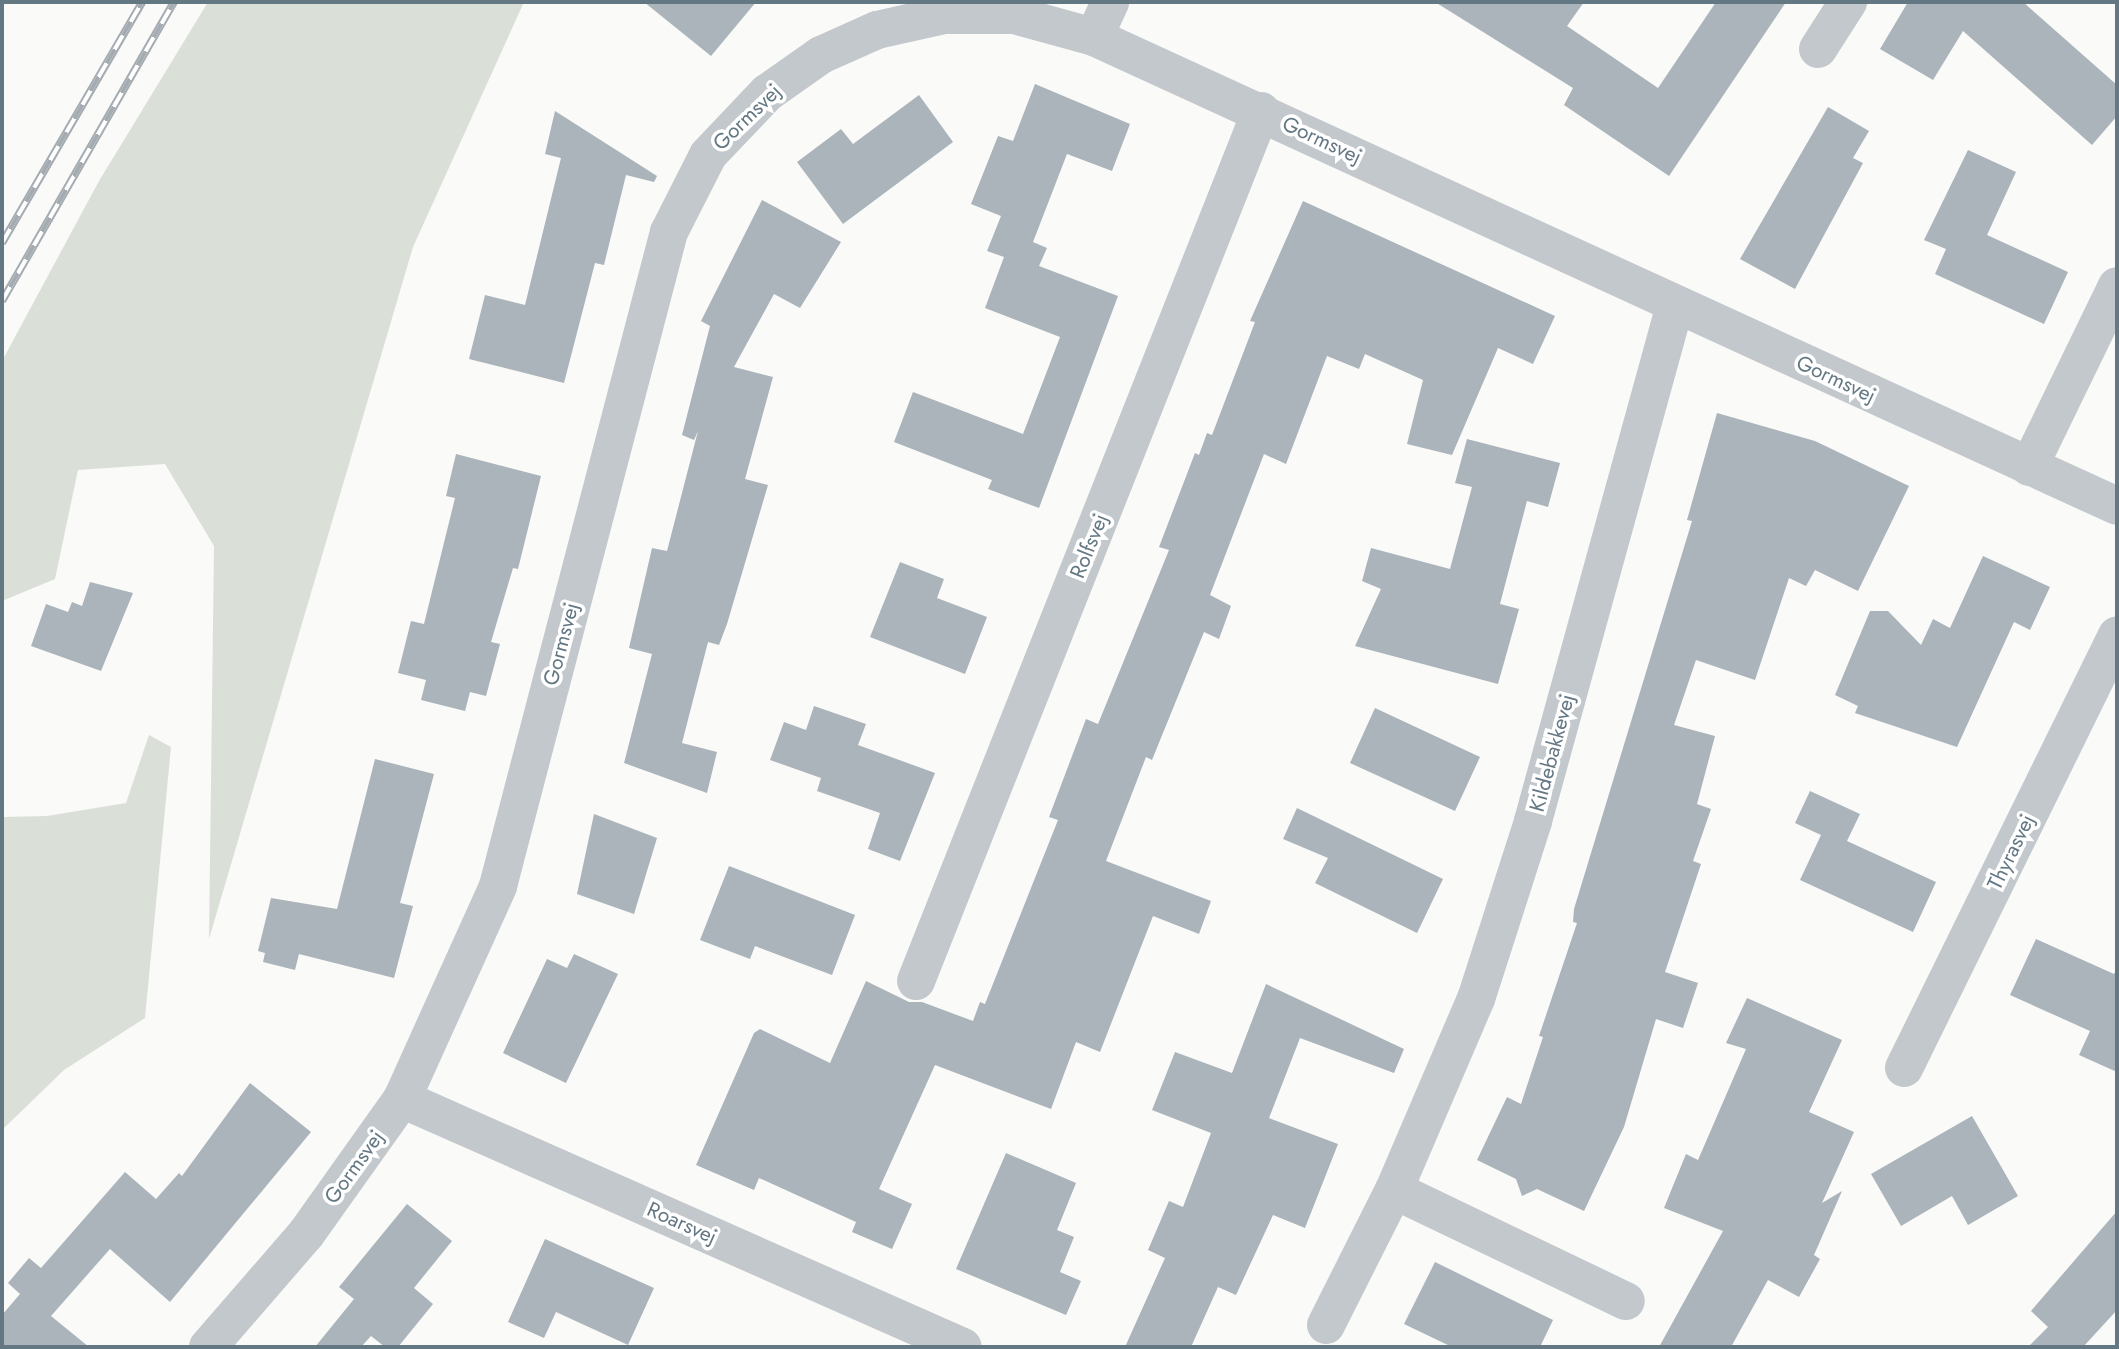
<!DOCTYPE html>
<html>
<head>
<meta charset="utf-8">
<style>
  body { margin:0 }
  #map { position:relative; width:2119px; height:1349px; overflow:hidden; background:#fafaf8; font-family:Jost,sans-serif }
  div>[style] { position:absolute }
  .green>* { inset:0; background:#dae0d7 }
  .building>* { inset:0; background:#aab4ba }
  .minor>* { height:38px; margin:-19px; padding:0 19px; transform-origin:19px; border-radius:19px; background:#c3c8cc }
  .rail>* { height:8px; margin-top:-4px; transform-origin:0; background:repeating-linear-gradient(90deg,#fff 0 16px,#a4acb2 0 32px); box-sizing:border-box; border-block:2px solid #a4acb2 }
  span { translate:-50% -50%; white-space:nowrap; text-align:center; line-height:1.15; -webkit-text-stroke:7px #fff; paint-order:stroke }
  .street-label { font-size:21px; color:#647884 }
  .frame { position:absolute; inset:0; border:4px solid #647884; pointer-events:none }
</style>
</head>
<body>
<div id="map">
  <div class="green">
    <div style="clip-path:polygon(208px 2px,524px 2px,413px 247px,209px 939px,214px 546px,165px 464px,78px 470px,55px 579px,2px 601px,2px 361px,99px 181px)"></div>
    <div style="clip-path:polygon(149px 735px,171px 747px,145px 1018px,64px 1070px,2px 1130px,2px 817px,47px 816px,126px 803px)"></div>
  </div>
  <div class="building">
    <div style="clip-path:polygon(644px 2px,756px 2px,711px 56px)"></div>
    <div style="clip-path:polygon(1435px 2px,1584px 2px,1567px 26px,1658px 88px,1716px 2px,1786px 2px,1669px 176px,1564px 105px,1573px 88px)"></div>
    <div style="clip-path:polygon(1908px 2px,2023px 2px,2117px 85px,2117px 116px,2092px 145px,1963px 31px,1933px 80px,1880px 49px)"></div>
    <div style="clip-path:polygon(1035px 84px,1130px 124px,1112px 171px,1067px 154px,1033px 242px,1047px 248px,1039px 266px,1118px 296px,1039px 508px,988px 489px,992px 480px,894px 442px,913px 392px,1023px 434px,1060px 337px,985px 308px,1004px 257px,987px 251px,1001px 216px,971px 204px,998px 136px,1013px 141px)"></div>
    <div style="clip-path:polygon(919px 95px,953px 142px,843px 224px,797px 162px,841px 129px,853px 144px)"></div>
    <div style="clip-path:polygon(1828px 107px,1869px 131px,1853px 158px,1863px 163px,1795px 289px,1740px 259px)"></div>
    <div style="clip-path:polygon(555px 111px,657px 176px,654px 182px,626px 175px,604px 265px,595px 263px,564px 383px,469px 359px,485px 295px,525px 305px,561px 158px,545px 154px)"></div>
    <div style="clip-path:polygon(1968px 150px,2016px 172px,1987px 235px,2068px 272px,2044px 324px,1935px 274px,1946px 249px,1924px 240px)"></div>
    <div style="clip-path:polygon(762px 200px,841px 242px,800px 308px,774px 294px,734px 367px,773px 377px,745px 479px,768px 485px,727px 624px,719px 645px,708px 642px,682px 743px,717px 752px,707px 793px,624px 763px,652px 654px,629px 648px,652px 548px,667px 551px,698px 431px,694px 440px,682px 435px,710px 326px,701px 321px)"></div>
    <div style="clip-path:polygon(1303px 201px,1555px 316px,1533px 364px,1498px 348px,1452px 455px,1407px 444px,1423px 380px,1365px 354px,1359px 369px,1327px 356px,1286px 464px,1264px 454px,1210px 595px,1231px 606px,1219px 639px,1204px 632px,1152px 760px,1146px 757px,1106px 861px,1211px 901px,1199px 934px,1153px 916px,1100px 1052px,1076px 1042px,1051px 1109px,935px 1065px,879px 1189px,912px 1204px,892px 1249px,852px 1232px,856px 1222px,759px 1178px,754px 1190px,696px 1165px,754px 1033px,760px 1029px,830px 1063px,866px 981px,909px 1002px,922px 1002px,973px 1021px,980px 1002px,985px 1004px,1058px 820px,1049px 817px,1086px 719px,1098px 724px,1169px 550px,1159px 547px,1195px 453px,1199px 455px,1207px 433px,1212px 435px,1255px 322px,1250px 321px)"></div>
    <div style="clip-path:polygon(1717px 413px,1815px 441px,1909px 486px,1858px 591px,1815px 570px,1806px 586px,1789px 578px,1755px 680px,1696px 660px,1674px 725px,1715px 736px,1697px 804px,1711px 809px,1693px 861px,1701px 864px,1665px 972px,1698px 983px,1683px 1028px,1656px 1019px,1624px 1127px,1584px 1211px,1537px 1189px,1522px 1196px,1516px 1179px,1477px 1160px,1507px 1097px,1521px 1104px,1543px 1037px,1539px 1036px,1577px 923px,1573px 922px,1574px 909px,1692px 521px,1687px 520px)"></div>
    <div style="clip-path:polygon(1467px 439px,1560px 463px,1548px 507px,1527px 501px,1500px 604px,1519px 609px,1498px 684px,1355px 646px,1381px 589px,1362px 581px,1371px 548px,1450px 569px,1472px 487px,1455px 483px)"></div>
    <div style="clip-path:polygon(456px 454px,541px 476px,518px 569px,513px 568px,491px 642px,500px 644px,486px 696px,470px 692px,465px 711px,421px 700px,426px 680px,398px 673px,411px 621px,424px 624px,455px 498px,446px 496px)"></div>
    <div style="clip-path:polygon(1983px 556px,2050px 587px,2030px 630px,2014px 622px,1957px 747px,1855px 713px,1858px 706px,1835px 695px,1870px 611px,1888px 611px,1921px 645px,1933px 619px,1950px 628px)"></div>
    <div style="clip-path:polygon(900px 562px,944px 579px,937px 598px,987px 617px,965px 674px,870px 637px)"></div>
    <div style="clip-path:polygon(90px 582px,133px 593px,101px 671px,31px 646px,46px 604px,68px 612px,72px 602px,82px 606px)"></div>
    <div style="clip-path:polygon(814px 706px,866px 724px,858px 745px,935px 773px,900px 861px,868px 849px,880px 813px,817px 791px,821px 778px,770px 760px,784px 722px,806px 730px)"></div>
    <div style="clip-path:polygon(1375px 708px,1480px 757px,1455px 811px,1350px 763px)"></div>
    <div style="clip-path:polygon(375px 759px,434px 774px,400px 903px,413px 906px,394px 978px,299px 954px,295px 970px,263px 962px,265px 953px,258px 951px,271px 898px,337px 909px)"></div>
    <div style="clip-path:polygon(1810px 791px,1860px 814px,1847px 841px,1936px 882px,1913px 932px,1800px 880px,1821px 835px,1795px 823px)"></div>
    <div style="clip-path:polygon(1297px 808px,1443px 879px,1417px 933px,1315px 883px,1328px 858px,1283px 839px)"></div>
    <div style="clip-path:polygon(594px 814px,657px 838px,634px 914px,577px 894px)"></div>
    <div style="clip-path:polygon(729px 866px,855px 915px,832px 975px,755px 946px,750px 959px,700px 940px)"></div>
    <div style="clip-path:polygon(2036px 939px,2114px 974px,2117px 968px,2117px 1072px,2079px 1055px,2090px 1031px,2010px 995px)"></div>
    <div style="clip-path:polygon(574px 954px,618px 974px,566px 1083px,503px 1053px,547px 959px,567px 968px)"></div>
    <div style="clip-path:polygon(1266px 984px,1404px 1049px,1394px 1073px,1300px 1038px,1269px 1118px,1338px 1144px,1305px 1228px,1273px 1215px,1236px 1295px,1218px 1287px,1191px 1347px,1125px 1347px,1165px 1258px,1148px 1250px,1169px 1201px,1183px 1207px,1211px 1133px,1152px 1110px,1175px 1052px,1232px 1073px)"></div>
    <div style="clip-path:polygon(1747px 998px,1842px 1040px,1809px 1112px,1854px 1132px,1822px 1203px,1842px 1191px,1814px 1255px,1820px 1259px,1799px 1297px,1768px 1280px,1731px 1347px,1659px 1347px,1723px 1231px,1664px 1208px,1686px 1154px,1698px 1160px,1746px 1049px,1726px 1043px)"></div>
    <div style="clip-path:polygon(250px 1083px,311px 1132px,170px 1302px,110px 1249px,51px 1316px,89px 1347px,2px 1347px,2px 1315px,20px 1294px,8px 1283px,29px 1258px,41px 1268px,125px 1172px,156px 1199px,179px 1173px,182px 1176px)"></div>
    <div style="clip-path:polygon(1972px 1116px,2018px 1196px,1968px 1225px,1952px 1196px,1901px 1226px,1871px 1174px)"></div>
    <div style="clip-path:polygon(1006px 1153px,1076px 1183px,1057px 1230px,1074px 1237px,1060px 1272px,1081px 1281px,1066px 1315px,956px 1269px)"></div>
    <div style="clip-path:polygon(407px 1204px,452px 1241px,414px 1288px,433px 1304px,398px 1347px,385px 1347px,371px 1336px,361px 1347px,315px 1347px,354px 1299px,339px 1287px)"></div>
    <div style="clip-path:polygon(2117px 1211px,2117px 1310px,2083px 1347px,2028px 1347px,2048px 1327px,2031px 1311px)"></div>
    <div style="clip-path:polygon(545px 1239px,654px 1288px,628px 1345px,556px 1312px,544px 1338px,508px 1322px)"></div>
    <div style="clip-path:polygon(1435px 1262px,1553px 1320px,1540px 1347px,1452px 1347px,1404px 1324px)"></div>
  </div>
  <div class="minor">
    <div style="left:1094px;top:37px;width:38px;rotate:-65deg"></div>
    <div style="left:1818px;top:49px;width:56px;rotate:-57.4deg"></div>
    <div style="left:2029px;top:467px;width:201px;rotate:-64.1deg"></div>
    <div style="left:916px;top:981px;width:936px;rotate:-68.37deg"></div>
    <div style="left:1904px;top:1068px;width:482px;rotate:-63.8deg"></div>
    <div style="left:402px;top:1099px;width:613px;rotate:23.85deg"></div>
    <div style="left:1394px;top:1190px;width:257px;rotate:25.6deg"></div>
    <div style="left:1326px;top:1325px;width:151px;rotate:-63.3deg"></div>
    <div style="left:1394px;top:1190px;width:208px;rotate:-66.8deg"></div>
    <div style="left:1476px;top:999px;width:187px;rotate:-72.2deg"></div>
    <div style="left:1533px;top:821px;width:535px;rotate:-74.61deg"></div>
    <div style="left:208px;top:1347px;width:150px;rotate:-49.1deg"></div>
    <div style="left:306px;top:1234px;width:166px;rotate:-54.6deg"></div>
    <div style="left:402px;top:1099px;width:234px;rotate:-65.7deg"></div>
    <div style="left:498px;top:886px;width:676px;rotate:-75.35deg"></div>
    <div style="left:669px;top:232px;width:86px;rotate:-63.1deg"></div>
    <div style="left:708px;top:155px;width:86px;rotate:-46.4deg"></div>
    <div style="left:767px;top:93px;width:66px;rotate:-35.1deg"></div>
    <div style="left:821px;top:55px;width:61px;rotate:-24.1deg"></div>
    <div style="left:877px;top:30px;width:69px;rotate:-12.6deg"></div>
    <div style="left:944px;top:15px;width:70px"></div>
    <div style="left:1014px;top:15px;width:83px;rotate:15.4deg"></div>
    <div style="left:1094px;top:37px;width:1125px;rotate:24.63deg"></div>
  </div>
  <div class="rail">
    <div style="left:2px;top:243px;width:279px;rotate:-59.8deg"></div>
    <div style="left:2px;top:301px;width:345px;rotate:-60.1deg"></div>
  </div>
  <div class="street-label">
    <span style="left:747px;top:117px;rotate:-44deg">Gormsvej</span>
    <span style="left:1322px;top:140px;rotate:25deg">Gormsvej</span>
    <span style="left:1836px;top:379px;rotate:25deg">Gormsvej</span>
    <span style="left:1089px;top:546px;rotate:-68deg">Rolfsvej</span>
    <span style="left:561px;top:644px;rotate:-75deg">Gormsvej</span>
    <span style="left:1552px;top:753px;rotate:-75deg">Kildebakkevej</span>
    <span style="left:2011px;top:852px;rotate:-64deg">Thyrasvej</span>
    <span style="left:354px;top:1167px;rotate:-54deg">Gormsvej</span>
    <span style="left:682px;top:1223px;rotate:24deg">Roarsvej</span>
  </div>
  <div class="frame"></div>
</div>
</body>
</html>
